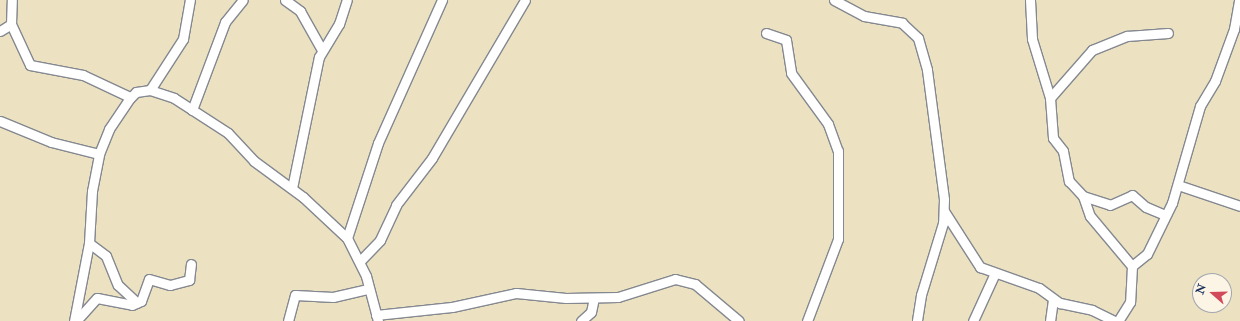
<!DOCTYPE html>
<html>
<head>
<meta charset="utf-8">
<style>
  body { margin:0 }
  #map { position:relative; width:1240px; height:321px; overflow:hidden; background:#ece2c1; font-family:"IM FELL Double Pica",serif }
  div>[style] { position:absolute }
  .roads { filter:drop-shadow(1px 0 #848890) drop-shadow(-1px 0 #848890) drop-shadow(0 1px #848890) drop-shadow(0 -1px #848890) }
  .minor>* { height:9px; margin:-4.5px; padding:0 4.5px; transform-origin:4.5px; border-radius:4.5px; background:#fff }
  span { translate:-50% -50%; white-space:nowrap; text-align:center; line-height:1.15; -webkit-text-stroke:3px #fcf5e5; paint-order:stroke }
  .north { position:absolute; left:1192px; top:273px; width:40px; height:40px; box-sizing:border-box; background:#fcf5e5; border:1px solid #a2a6af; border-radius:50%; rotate:290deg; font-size:11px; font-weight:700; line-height:16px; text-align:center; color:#1b2f5e }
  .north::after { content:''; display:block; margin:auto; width:14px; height:18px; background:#d1495b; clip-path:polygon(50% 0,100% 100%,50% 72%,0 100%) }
</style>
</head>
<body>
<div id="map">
  <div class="roads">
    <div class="minor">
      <div style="left:285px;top:0;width:19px;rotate:36deg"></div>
      <div style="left:300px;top:11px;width:45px;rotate:60.6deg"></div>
      <div style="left:834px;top:0;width:34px;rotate:28deg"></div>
      <div style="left:864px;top:16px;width:39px;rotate:10deg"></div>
      <div style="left:902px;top:23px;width:22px;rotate:43deg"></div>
      <div style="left:918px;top:38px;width:33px;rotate:74deg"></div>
      <div style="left:927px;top:70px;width:130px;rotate:82.5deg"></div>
      <div style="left:944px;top:199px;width:24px;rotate:92deg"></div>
      <div style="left:943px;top:223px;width:75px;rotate:107deg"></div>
      <div style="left:921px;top:295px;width:26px;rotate:99deg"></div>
      <div style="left:1030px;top:0;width:39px;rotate:87deg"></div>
      <div style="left:1032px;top:39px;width:62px;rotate:73deg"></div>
      <div style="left:1050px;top:98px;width:40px;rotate:85.7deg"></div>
      <div style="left:1053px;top:138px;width:16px;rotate:52deg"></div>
      <div style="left:1063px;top:151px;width:31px;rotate:79deg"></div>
      <div style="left:1069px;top:181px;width:21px;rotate:47deg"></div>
      <div style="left:1083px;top:196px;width:21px;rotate:71deg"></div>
      <div style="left:1090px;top:216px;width:65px;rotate:50deg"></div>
      <div style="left:1132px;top:266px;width:36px;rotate:93deg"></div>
      <div style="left:1130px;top:302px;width:22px;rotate:122deg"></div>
      <div style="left:11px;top:24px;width:45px;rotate:65.1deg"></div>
      <div style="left:30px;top:65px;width:54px;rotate:10.7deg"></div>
      <div style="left:83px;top:75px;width:52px;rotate:25.1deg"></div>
      <div style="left:0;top:31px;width:13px;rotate:-32deg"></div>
      <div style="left:11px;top:24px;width:24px;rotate:-88deg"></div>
      <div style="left:766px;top:33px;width:21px;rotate:19deg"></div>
      <div style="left:786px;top:40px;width:33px;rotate:81deg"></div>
      <div style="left:791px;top:73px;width:63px;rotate:54deg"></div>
      <div style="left:828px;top:124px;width:29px;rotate:70deg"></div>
      <div style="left:838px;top:151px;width:88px;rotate:90deg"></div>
      <div style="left:838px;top:239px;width:88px;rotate:110.7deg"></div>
      <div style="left:150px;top:90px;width:61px;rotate:-57.1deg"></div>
      <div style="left:183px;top:39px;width:40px;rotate:-80deg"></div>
      <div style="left:1050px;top:98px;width:64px;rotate:-48.8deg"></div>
      <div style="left:1092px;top:50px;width:38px;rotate:-22deg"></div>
      <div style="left:1127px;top:36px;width:41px;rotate:-4.2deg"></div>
      <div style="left:192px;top:110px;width:94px;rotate:-69.4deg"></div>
      <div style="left:225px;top:22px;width:28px;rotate:-51deg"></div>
      <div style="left:0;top:121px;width:55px;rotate:22.4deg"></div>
      <div style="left:51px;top:142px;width:49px;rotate:14deg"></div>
      <div style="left:1178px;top:185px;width:65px;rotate:18.7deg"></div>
      <div style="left:292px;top:188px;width:134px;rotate:-78.4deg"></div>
      <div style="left:319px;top:57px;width:39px;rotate:-59deg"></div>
      <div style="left:339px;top:24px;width:25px;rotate:-72deg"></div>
      <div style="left:1083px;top:196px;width:28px;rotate:18deg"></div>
      <div style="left:1110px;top:205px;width:24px;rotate:-24deg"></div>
      <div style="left:1132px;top:195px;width:18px;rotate:41deg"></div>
      <div style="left:1146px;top:207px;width:21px;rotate:23deg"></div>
      <div style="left:944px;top:211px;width:67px;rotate:57.3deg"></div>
      <div style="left:980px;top:267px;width:63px;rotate:19.6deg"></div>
      <div style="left:1039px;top:288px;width:26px;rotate:36deg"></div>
      <div style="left:1060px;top:303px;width:33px;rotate:12deg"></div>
      <div style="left:1092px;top:310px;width:25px;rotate:26deg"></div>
      <div style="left:347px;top:238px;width:100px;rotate:-71.9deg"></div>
      <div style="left:378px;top:143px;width:157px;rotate:-65.9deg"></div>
      <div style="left:89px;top:243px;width:21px;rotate:37deg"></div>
      <div style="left:106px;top:256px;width:31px;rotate:68deg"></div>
      <div style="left:118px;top:285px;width:26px;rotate:43deg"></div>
      <div style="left:360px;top:261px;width:29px;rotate:-46deg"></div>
      <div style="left:380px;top:240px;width:38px;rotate:-65deg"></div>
      <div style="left:396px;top:205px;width:59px;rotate:-52.5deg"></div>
      <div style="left:432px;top:158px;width:183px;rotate:-59.5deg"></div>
      <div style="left:1132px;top:266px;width:19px;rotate:-39deg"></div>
      <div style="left:1147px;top:254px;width:57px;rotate:-63.9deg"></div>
      <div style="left:1172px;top:203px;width:101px;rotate:-73.9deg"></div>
      <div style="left:1200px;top:106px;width:29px;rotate:-59deg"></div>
      <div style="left:1215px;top:81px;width:55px;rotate:-69.9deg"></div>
      <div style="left:1234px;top:29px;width:29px;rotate:-80deg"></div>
      <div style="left:376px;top:315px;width:76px;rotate:-6deg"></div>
      <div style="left:452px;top:307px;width:66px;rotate:-12.3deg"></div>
      <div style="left:516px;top:293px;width:50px;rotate:5.7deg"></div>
      <div style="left:566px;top:298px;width:52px;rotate:-1.1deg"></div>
      <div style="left:618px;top:297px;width:60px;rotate:-17.5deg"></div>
      <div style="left:675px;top:279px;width:21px;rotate:14deg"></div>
      <div style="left:695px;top:284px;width:57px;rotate:40.1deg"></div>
      <div style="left:74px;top:321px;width:79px;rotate:-79.1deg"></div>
      <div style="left:89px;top:243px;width:52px;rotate:-86.7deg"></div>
      <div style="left:92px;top:191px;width:38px;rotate:-79deg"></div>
      <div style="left:99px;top:154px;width:27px;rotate:-68deg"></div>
      <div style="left:109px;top:129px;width:37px;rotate:-56deg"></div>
      <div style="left:130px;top:98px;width:8px;rotate:-45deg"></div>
      <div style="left:136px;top:92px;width:14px;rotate:-8deg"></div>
      <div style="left:150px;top:90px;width:25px;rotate:18deg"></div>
      <div style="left:174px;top:98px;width:64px;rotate:32.9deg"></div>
      <div style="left:228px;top:133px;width:38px;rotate:47deg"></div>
      <div style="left:254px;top:161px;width:61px;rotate:36.3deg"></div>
      <div style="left:303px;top:197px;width:60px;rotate:43deg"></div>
      <div style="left:347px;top:238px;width:42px;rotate:63.4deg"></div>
      <div style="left:366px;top:276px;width:47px;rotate:75.1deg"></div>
      <div style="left:76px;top:321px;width:31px;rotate:-48deg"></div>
      <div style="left:97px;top:298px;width:36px;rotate:11deg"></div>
      <div style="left:132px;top:305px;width:10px;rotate:-24deg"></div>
      <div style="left:141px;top:301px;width:23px;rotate:-70deg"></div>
      <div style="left:149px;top:279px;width:22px;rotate:16deg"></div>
      <div style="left:170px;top:285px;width:20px;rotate:-15deg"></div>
      <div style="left:189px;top:280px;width:16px;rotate:-83deg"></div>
      <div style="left:288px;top:321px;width:27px;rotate:-75deg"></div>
      <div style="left:295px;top:295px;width:38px;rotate:3deg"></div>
      <div style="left:333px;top:297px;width:37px;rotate:-13deg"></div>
      <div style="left:581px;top:321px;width:13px;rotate:-42deg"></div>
      <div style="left:591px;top:312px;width:14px;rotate:-78deg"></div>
      <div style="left:973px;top:321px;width:53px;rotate:-65.4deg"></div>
      <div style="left:1050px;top:321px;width:21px;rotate:-82deg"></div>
    </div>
  </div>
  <div class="north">N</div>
</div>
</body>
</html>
